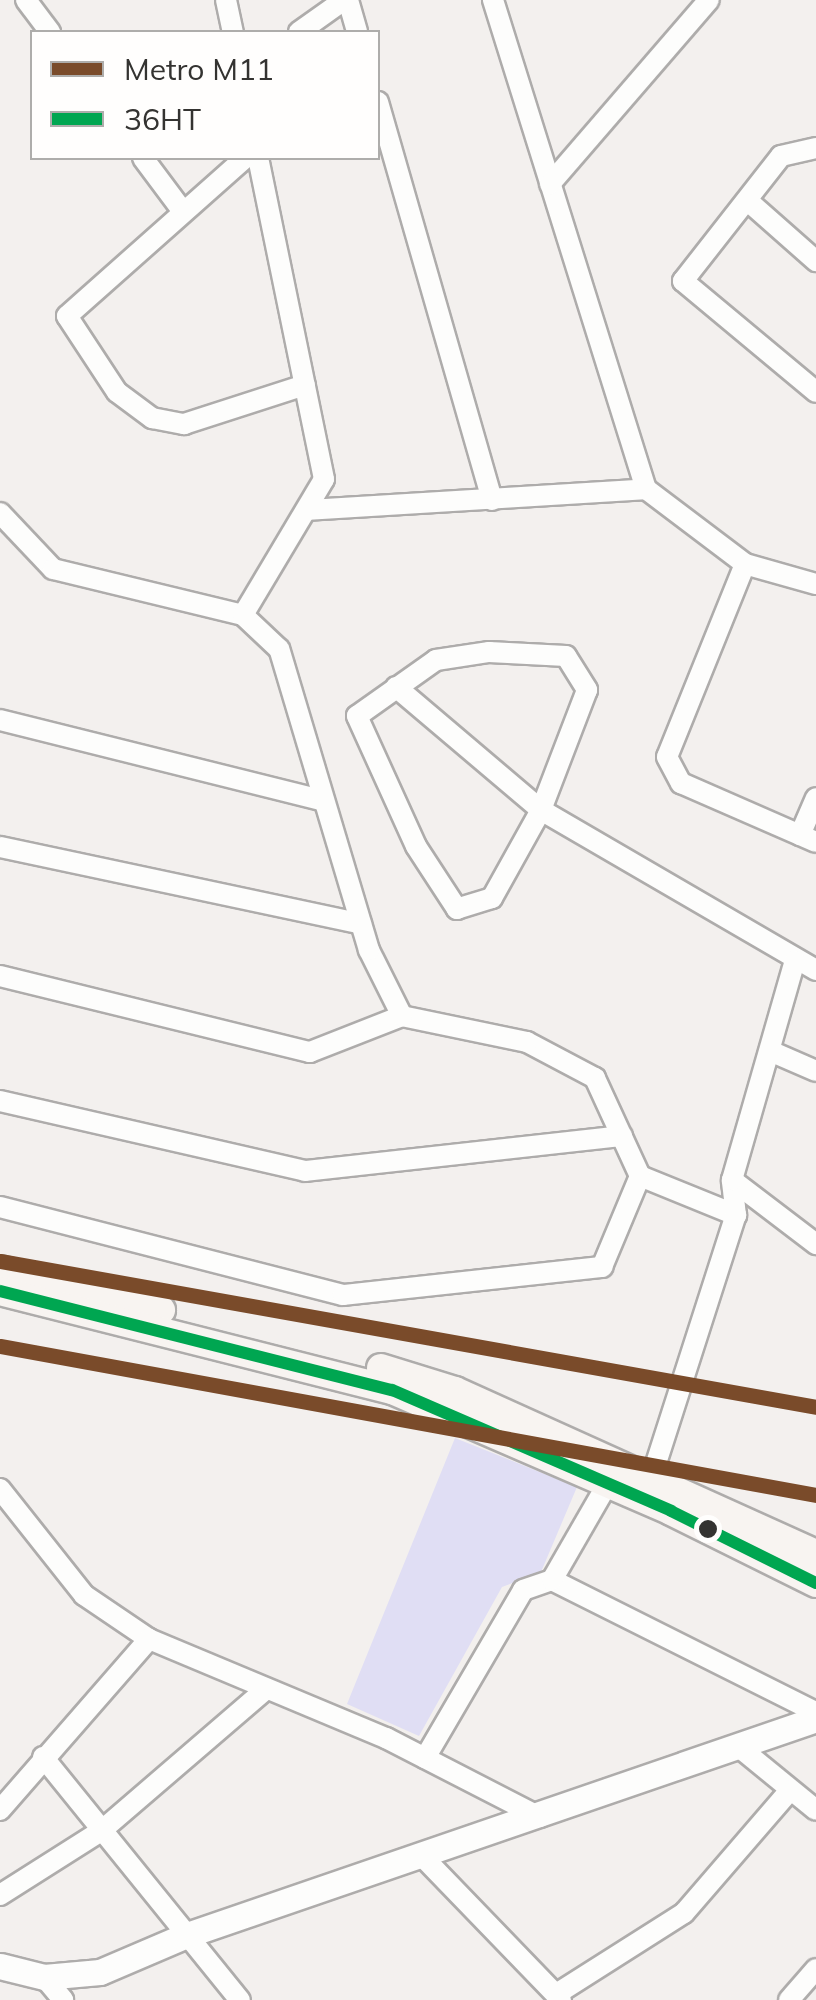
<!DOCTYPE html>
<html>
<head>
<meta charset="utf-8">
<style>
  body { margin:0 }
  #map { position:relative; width:816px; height:2000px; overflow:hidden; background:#f3f0ee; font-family:Mulish,sans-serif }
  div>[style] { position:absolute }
  .green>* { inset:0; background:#e0def4 }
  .roads { filter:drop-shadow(2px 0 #aeacab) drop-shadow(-2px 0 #aeacab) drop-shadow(0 2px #aeacab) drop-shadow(0 -2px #aeacab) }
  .minor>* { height:20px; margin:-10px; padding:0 10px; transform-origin:10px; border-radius:10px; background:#fdfdfc }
  .tertiary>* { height:25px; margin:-12.5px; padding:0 12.5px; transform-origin:12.5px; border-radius:12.5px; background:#fdfdfc }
  .secondary>* { height:28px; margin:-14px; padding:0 14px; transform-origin:14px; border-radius:14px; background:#f8f4f1 }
  .bus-1>* { height:12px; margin:-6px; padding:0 6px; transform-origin:6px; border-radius:6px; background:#00a651 }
  .metro-1>* { height:15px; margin:-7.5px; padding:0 7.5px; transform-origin:7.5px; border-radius:7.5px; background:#7a4b2a }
  .dots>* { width:28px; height:28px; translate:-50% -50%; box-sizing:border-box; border:5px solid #fffefd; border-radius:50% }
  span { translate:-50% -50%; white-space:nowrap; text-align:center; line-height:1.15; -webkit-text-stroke:9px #fffefd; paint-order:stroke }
  .legend { position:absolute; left:30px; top:30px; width:350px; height:130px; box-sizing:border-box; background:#fffefd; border:2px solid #aeadab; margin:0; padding:12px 18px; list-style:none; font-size:30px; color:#343331 }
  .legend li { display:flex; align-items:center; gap:20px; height:50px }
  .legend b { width:50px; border:2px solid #aeadab }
</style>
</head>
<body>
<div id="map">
  <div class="green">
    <div style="clip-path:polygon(455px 1438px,577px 1487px,541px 1572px,502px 1587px,419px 1736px,347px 1704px)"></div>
  </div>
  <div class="roads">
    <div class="minor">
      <div style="left:26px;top:0;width:40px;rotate:53deg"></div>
      <div style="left:226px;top:0;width:33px;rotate:78deg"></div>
      <div style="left:348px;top:0;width:33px;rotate:74deg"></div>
      <div style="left:493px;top:0;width:512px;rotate:72.63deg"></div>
      <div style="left:299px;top:32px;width:55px;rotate:-35.4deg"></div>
      <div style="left:378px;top:102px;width:414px;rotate:74deg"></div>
      <div style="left:816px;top:148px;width:36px;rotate:167deg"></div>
      <div style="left:781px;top:156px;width:159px;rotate:128.1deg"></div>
      <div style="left:683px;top:281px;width:173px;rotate:39.8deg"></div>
      <div style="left:143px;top:158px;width:64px;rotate:53.3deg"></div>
      <div style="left:245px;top:158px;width:238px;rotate:138.4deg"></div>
      <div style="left:67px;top:316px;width:91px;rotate:56.7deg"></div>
      <div style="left:117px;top:392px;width:44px;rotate:36.6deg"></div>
      <div style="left:152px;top:418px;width:33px;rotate:11deg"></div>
      <div style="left:184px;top:424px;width:127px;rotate:-17.9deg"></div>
      <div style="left:550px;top:184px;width:243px;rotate:-49.2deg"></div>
      <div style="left:748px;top:201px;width:91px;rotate:41.4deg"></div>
      <div style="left:307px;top:510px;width:340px;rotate:-3.5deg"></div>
      <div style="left:646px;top:489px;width:124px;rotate:37.1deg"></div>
      <div style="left:745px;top:564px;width:74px;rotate:15.7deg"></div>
      <div style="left:0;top:513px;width:77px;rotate:46.6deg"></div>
      <div style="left:53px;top:569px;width:195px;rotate:13.6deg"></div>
      <div style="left:745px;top:564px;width:208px;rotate:112deg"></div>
      <div style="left:667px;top:757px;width:30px;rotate:62deg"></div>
      <div style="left:681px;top:783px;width:147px;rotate:23.6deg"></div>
      <div style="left:489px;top:652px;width:77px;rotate:3deg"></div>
      <div style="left:566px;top:656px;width:40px;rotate:58deg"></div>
      <div style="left:587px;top:690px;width:129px;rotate:111deg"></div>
      <div style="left:541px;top:810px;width:101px;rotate:119.1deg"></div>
      <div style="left:492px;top:898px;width:37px;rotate:163deg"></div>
      <div style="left:457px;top:909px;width:75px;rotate:-123.1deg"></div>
      <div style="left:416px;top:846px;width:143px;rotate:-114.4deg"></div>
      <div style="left:357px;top:716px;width:97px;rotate:-35.3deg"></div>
      <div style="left:436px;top:660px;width:54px;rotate:-8.6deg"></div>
      <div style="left:396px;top:687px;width:190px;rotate:40.3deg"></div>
      <div style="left:541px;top:810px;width:318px;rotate:30.2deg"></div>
      <div style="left:0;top:720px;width:332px;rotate:14deg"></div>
      <div style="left:800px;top:835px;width:40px;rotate:-66.6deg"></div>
      <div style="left:0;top:847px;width:369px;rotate:12deg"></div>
      <div style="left:0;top:976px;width:319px;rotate:13.8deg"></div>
      <div style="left:310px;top:1052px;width:99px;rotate:-21.4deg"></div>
      <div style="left:770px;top:1051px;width:50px;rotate:23.5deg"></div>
      <div style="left:0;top:1101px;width:313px;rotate:12.9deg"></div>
      <div style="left:305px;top:1171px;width:319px;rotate:-6.3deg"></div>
      <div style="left:640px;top:1176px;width:104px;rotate:22.1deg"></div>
      <div style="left:732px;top:1180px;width:106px;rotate:37.3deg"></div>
      <div style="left:0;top:1207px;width:354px;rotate:14.4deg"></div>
      <div style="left:343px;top:1295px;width:261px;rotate:-6.2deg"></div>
      <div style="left:602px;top:1267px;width:99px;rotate:-67.3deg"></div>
      <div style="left:640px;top:1176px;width:108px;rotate:-114.7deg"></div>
      <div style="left:595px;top:1078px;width:77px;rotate:-152.1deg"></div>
      <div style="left:527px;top:1042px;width:128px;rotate:-168.3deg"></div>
      <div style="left:402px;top:1016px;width:74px;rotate:-116.6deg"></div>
      <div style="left:369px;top:950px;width:314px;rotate:-106.6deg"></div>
      <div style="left:279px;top:649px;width:50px;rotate:-136.6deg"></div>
      <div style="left:243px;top:615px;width:158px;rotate:-59.2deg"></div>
      <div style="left:324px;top:479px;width:328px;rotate:-101.6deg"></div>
      <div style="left:651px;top:1479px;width:277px;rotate:-72.2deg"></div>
      <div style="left:736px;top:1215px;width:35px;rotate:-97deg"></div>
      <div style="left:732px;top:1180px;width:228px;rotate:-74deg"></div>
      <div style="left:0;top:1489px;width:135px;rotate:51.6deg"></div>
      <div style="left:84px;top:1595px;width:78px;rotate:34.1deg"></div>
      <div style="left:149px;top:1639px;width:257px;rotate:22.7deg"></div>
      <div style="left:386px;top:1738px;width:173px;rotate:27.2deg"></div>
      <div style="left:552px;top:1580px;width:295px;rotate:26.6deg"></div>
      <div style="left:739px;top:1747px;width:99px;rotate:39.3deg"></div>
      <div style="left:43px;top:1757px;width:313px;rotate:51deg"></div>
      <div style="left:425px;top:1758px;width:194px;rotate:-59.7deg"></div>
      <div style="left:523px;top:1590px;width:31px;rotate:-19deg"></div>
      <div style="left:552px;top:1580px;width:112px;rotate:-60deg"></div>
      <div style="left:0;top:1810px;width:227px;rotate:-48.9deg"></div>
      <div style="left:422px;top:1856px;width:200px;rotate:46deg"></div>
      <div style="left:0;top:1895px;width:120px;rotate:-32.4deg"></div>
      <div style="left:101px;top:1831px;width:218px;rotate:-40.7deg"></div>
      <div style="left:44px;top:1977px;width:30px;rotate:50deg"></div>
      <div style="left:558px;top:1993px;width:149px;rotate:-32.4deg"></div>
      <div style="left:684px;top:1913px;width:162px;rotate:-49.2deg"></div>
      <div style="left:789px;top:2000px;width:41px;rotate:-48.9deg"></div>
    </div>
    <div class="tertiary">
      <div style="left:0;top:1966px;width:45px;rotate:14deg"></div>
      <div style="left:44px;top:1977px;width:56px;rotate:-5.1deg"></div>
      <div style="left:100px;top:1972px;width:91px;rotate:-23.2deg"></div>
      <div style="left:184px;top:1936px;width:668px;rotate:-18.95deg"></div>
    </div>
    <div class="secondary">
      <div style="left:0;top:1270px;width:166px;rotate:14deg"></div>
      <div style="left:0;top:1291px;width:404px;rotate:14.2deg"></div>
      <div style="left:392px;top:1390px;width:304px;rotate:23.4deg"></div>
      <div style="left:671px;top:1511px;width:162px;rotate:26.4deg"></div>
      <div style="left:381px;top:1368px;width:77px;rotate:17.3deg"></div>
      <div style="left:455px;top:1391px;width:396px;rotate:24.3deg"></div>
    </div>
  </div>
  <div class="bus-1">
    <div style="left:0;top:1291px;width:404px;rotate:14.2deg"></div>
    <div style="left:392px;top:1390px;width:304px;rotate:23.4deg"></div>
    <div style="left:671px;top:1511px;width:162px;rotate:26.4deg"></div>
  </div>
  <div class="metro-1">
    <div style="left:0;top:1261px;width:829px;rotate:10.14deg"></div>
    <div style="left:0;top:1346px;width:829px;rotate:10.35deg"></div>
  </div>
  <div class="dots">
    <div style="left:708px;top:1529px;background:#343331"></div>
  </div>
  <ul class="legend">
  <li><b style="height:12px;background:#7a4b2a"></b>Metro M11</li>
  <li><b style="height:12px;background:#00a651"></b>36HT</li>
  </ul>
</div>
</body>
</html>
